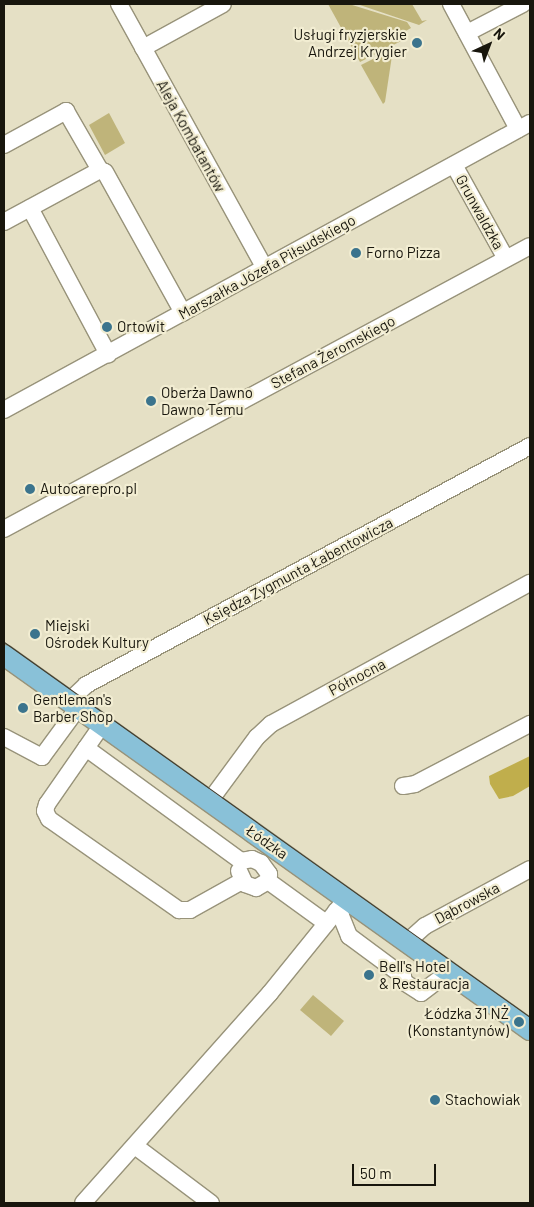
<!DOCTYPE html>
<html>
<head>
<meta charset="utf-8">
<style>
  body { margin:0 }
  #map { position:relative; width:534px; height:1207px; overflow:hidden; background:#e5e0c5; font-family:Barlow,sans-serif }
  div>[style] { position:absolute }
  .green>* { inset:0; background:#bfb47a }
  .water>* { inset:0; background:#c0ae4c }
  .roads { filter:drop-shadow(1px 0 #98937a) drop-shadow(-1px 0 #98937a) drop-shadow(0 1px #98937a) drop-shadow(0 -1px #98937a) }
  .minor>* { height:16px; margin:-8px; padding:0 8px; transform-origin:8px; border-radius:8px; background:#fff }
  .major>* { height:20px; margin:-10px; padding:0 10px; transform-origin:10px; border-radius:10px; background:#89c1d8 }
  .tram>* { height:1px; margin:-0.5px; padding:0 0.5px; transform-origin:0.5px; border-radius:0.5px; background:#3d3b2e }
  .dots>* { width:14px; height:14px; translate:-50% -50%; box-sizing:border-box; border:2px solid #f2edd2; border-radius:50% }
  span { translate:-50% -50%; white-space:nowrap; text-align:center; line-height:1.15; -webkit-text-stroke:4.5px #f2edd2; paint-order:stroke }
  .poi-label { font-size:15px; color:#18160d }
  .right { translate:-100% -50%; text-align:right }
  .left { translate:0 -50%; text-align:left }
  .street-label { font-size:15px; color:#18160d }
  .frame { position:absolute; inset:0; border:5px solid #18160d; pointer-events:none }
  .north { position:absolute; left:464px; top:20px; width:50px; height:50px; -webkit-text-stroke:4px #f2edd2; paint-order:stroke; rotate:43deg; font-size:14px; font-weight:700; line-height:20px; text-align:center; color:#18160d }
  .north::after { content:''; display:block; margin:auto; width:18px; height:22px; background:#18160d; clip-path:polygon(50% 0,100% 100%,50% 72%,0 100%) }
  .scale { position:absolute; left:352px; top:1164px; width:84px; height:22px; box-sizing:border-box; border:2px solid #18160d; border-top:0; padding-left:6px; font-size:15px; line-height:18px; white-space:nowrap; color:#18160d; -webkit-text-stroke:4px #f2edd2; paint-order:stroke }
</style>
</head>
<body>
<div id="map">
  <div class="green">
    <div style="clip-path:polygon(328px 4px,349px 4px,407px 22px,411px 28px,404px 32px,407px 38px,360px 62px)"></div>
    <div style="clip-path:polygon(357px 4px,412px 4px,422px 21px,427px 20px,419px 25px)"></div>
    <div style="clip-path:polygon(393px 49px,385px 102px,383px 104px,361px 65px)"></div>
    <div style="clip-path:polygon(109px 113px,125px 143px,105px 155px,89px 125px)"></div>
    <div style="clip-path:polygon(313px 995px,344px 1021px,331px 1036px,300px 1010px)"></div>
  </div>
  <div class="water">
    <div style="clip-path:polygon(530px 756px,530px 786px,513px 796px,499px 799px,490px 784px,489px 776px)"></div>
  </div>
  <div class="roads">
    <div class="minor">
      <div style="left:119px;top:4px;width:300px;rotate:61.1deg"></div>
      <div style="left:451px;top:4px;width:142px;rotate:61.8deg"></div>
      <div style="left:467px;top:33px;width:63px;rotate:-27.4deg"></div>
      <div style="left:143px;top:48px;width:91px;rotate:-28.8deg"></div>
      <div style="left:4px;top:145px;width:71px;rotate:-28.7deg"></div>
      <div style="left:66px;top:111px;width:68px;rotate:60deg"></div>
      <div style="left:100px;top:170px;width:109px;rotate:151.6deg"></div>
      <div style="left:454px;top:165px;width:107px;rotate:61deg"></div>
      <div style="left:100px;top:170px;width:5px;rotate:22deg"></div>
      <div style="left:105px;top:172px;width:161px;rotate:61deg"></div>
      <div style="left:30px;top:208px;width:166px;rotate:61.9deg"></div>
      <div style="left:4px;top:410px;width:599px;rotate:-28.62deg"></div>
      <div style="left:4px;top:529px;width:597px;rotate:-28.28deg"></div>
      <div style="left:69px;top:701px;width:23px;rotate:-43deg"></div>
      <div style="left:86px;top:685px;width:504px;rotate:-28.29deg"></div>
      <div style="left:102px;top:725px;width:96px;rotate:124.8deg"></div>
      <div style="left:47px;top:804px;width:7px;rotate:106deg"></div>
      <div style="left:45px;top:811px;width:9px;rotate:63deg"></div>
      <div style="left:49px;top:819px;width:159px;rotate:35deg"></div>
      <div style="left:179px;top:910px;width:11px"></div>
      <div style="left:190px;top:910px;width:60px;rotate:-29.1deg"></div>
      <div style="left:4px;top:737px;width:43px;rotate:27.8deg"></div>
      <div style="left:42px;top:757px;width:61px;rotate:-53.7deg"></div>
      <div style="left:86px;top:748px;width:192px;rotate:36.1deg"></div>
      <div style="left:403px;top:786px;width:12px;rotate:-9deg"></div>
      <div style="left:415px;top:784px;width:130px;rotate:-27.6deg"></div>
      <div style="left:209px;top:802px;width:81px;rotate:-53.6deg"></div>
      <div style="left:257px;top:737px;width:19px;rotate:-43deg"></div>
      <div style="left:271px;top:724px;width:295px;rotate:-28.6deg"></div>
      <div style="left:241px;top:861px;width:11px;rotate:-10deg"></div>
      <div style="left:252px;top:859px;width:10px;rotate:24deg"></div>
      <div style="left:261px;top:863px;width:14px;rotate:54deg"></div>
      <div style="left:269px;top:874px;width:7px;rotate:98deg"></div>
      <div style="left:239px;top:871px;width:14px;rotate:65deg"></div>
      <div style="left:245px;top:884px;width:12px;rotate:20deg"></div>
      <div style="left:256px;top:888px;width:14px;rotate:-30deg"></div>
      <div style="left:268px;top:881px;width:72px;rotate:35.9deg"></div>
      <div style="left:336px;top:911px;width:7px;rotate:45deg"></div>
      <div style="left:341px;top:916px;width:22px;rotate:68deg"></div>
      <div style="left:349px;top:936px;width:67px;rotate:36.5deg"></div>
      <div style="left:403px;top:976px;width:6px;rotate:81deg"></div>
      <div style="left:404px;top:982px;width:20px;rotate:33deg"></div>
      <div style="left:421px;top:993px;width:35px;rotate:-37deg"></div>
      <div style="left:407px;top:942px;width:24px;rotate:-42deg"></div>
      <div style="left:425px;top:926px;width:119px;rotate:-28.5deg"></div>
      <div style="left:135px;top:1146px;width:95px;rotate:36.9deg"></div>
      <div style="left:83px;top:1203px;width:281px;rotate:-48.3deg"></div>
      <div style="left:270px;top:993px;width:121px;rotate:-51deg"></div>
    </div>
    <div class="major">
      <div style="left:4px;top:655px;width:646px;rotate:35.49deg"></div>
    </div>
  </div>
  <div class="tram">
    <div style="left:4px;top:642px;width:646px;rotate:35.49deg"></div>
  </div>
  <div class="dots">
    <div style="left:417px;top:43px;background:#3b748d"></div>
    <div style="left:356px;top:253px;background:#3b748d"></div>
    <div style="left:107px;top:327px;background:#3b748d"></div>
    <div style="left:151px;top:401px;background:#3b748d"></div>
    <div style="left:30px;top:489px;background:#3b748d"></div>
    <div style="left:35px;top:634px;background:#3b748d"></div>
    <div style="left:23px;top:708px;background:#3b748d"></div>
    <div style="left:369px;top:975px;background:#3b748d"></div>
    <div style="left:519px;top:1022px;background:#3b748d"></div>
    <div style="left:435px;top:1100px;background:#3b748d"></div>
  </div>
  <div class="poi-label">
    <span class="right" style="left:407px;top:43px">Usługi fryzjerskie<br>Andrzej Krygier</span>
    <span class="left" style="left:366px;top:253px">Forno Pizza</span>
    <span class="left" style="left:117px;top:327px">Ortowit</span>
    <span class="left" style="left:161px;top:401px">Oberża Dawno<br>Dawno Temu</span>
    <span class="left" style="left:40px;top:489px">Autocarepro.pl</span>
    <span class="left" style="left:45px;top:634px">Miejski<br>Ośrodek Kultury</span>
    <span class="left" style="left:33px;top:708px">Gentleman's<br>Barber Shop</span>
    <span class="left" style="left:379px;top:975px">Bell's Hotel<br>&amp; Restauracja</span>
    <span class="right" style="left:509px;top:1022px">Łódzka 31 NŻ<br>(Konstantynów)</span>
    <span class="left" style="left:445px;top:1100px">Stachowiak</span>
  </div>
  <div class="street-label">
    <span style="left:191px;top:136px;rotate:61deg">Aleja Kombatantów</span>
    <span style="left:480px;top:212px;rotate:61deg">Grunwaldzka</span>
    <span style="left:267px;top:267px;rotate:-29deg">Marszałka Józefa Piłsudskiego</span>
    <span style="left:333px;top:352px;rotate:-28deg">Stefana Żeromskiego</span>
    <span style="left:298px;top:571px;rotate:-28deg">Księdza Zygmunta Łabentowicza</span>
    <span style="left:357px;top:677px;rotate:-28deg">Północna</span>
    <span style="left:267px;top:842px;rotate:35deg">Łódzka</span>
    <span style="left:467px;top:903px;rotate:-28deg">Dąbrowska</span>
  </div>
  <div class="frame"></div>
  <div class="north">N</div>
  <div class="scale">50 m</div>
</div>
</body>
</html>
